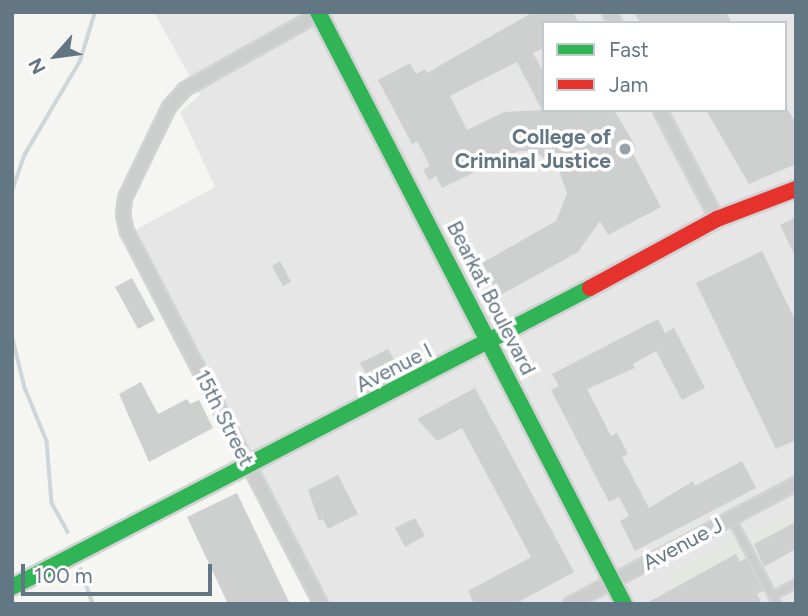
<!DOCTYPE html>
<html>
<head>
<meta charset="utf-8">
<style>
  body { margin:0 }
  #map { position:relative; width:808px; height:616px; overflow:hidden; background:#f5f5f2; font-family:Figtree,sans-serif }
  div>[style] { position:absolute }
  .built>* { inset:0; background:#e5e6e5 }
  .green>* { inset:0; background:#e4e8e0 }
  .stream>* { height:3.5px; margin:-1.75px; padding:0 1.75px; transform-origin:1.75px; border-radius:1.75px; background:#ced6d9 }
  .building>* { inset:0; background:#ced0d0 }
  .roads { filter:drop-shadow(2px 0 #d1d3d2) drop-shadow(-2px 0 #d1d3d2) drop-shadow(0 2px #d1d3d2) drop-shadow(0 -2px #d1d3d2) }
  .lane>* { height:6px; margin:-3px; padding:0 3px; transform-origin:3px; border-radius:3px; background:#cccece }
  .street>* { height:12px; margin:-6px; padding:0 6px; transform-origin:6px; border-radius:6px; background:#cccece }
  .fast>* { height:16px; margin:-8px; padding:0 8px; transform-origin:8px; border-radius:8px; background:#30b455 }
  .jam>* { height:16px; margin:-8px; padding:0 8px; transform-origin:8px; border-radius:8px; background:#e5322d }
  .dots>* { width:19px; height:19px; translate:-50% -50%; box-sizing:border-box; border:4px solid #fff; border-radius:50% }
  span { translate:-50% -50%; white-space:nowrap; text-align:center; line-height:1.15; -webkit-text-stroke:7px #fff; paint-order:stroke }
  .poi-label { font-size:21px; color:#637684; font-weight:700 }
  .right { translate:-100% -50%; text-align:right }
  .street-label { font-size:21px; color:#637684 }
  .frame { position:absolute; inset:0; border:14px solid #637684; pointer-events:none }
  .legend { position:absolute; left:542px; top:21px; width:245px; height:91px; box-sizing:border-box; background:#fff; border:2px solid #c1c8ce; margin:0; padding:9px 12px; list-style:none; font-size:21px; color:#637684 }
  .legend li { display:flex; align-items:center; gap:14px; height:35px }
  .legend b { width:35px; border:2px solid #c1c8ce }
  .north { position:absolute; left:21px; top:21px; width:70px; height:70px; -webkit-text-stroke:5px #fff; paint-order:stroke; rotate:242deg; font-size:19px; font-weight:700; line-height:28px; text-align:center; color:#637684 }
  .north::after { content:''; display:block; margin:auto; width:24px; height:32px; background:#637684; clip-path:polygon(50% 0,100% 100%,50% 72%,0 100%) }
  .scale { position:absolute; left:21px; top:564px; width:191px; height:32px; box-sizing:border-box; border:4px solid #637684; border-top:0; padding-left:9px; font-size:21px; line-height:24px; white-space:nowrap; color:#637684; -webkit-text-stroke:5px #fff; paint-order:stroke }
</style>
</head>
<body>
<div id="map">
  <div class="built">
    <div style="clip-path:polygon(evenodd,154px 12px,796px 12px,796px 604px,329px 604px,135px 230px,215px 187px,180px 112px,200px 95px,154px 12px,544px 23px,785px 23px,785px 110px,544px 110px,544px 23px)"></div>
  </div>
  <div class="green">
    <div style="clip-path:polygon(796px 508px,796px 522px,754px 544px,748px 533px)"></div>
    <div style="clip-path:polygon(736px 539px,747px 558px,740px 562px,735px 554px,673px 587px,667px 576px)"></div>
  </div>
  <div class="stream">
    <div style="left:12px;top:191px;width:39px;rotate:-71deg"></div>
    <div style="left:25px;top:154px;width:108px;rotate:-59.4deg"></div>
    <div style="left:80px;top:61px;width:51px;rotate:-73deg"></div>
    <div style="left:12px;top:335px;width:55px;rotate:76.2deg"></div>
    <div style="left:25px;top:388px;width:57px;rotate:67.5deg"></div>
    <div style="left:47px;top:441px;width:62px;rotate:85.4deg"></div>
    <div style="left:52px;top:503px;width:33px;rotate:61deg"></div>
    <div style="left:81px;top:569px;width:37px;rotate:71deg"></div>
  </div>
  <div class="building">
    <div style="clip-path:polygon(evenodd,533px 12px,573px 12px,579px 23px,544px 23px,544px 48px,533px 53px,544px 73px,544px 110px,614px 110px,636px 147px,631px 150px,661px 207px,608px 235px,600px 221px,578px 252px,499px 296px,493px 285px,486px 289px,481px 278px,488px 274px,482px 263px,556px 221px,567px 194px,558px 167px,533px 151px,519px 151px,442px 188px,436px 176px,429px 180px,423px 170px,430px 166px,417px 141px,412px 144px,378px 80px,410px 63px,416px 74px,425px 69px,427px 73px,533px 12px,517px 62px,542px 110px,504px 112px,467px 130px,450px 96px,517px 62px)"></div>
    <div style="clip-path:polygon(634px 12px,726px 12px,732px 23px,640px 23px)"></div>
    <div style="clip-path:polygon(706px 110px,788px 110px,796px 123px,796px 164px,749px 184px)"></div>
    <div style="clip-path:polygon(796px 217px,796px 258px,780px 225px)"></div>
    <div style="clip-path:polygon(762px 251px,796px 322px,796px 440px,776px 449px,696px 283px)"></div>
    <div style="clip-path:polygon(280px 261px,291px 282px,283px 286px,272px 266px)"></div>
    <div style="clip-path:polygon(132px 278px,155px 320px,138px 329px,115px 287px)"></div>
    <div style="clip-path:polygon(658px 319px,665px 333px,674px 328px,705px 388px,682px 400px,656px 351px,633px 364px,635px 368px,587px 389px,611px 436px,617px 433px,628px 454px,622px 457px,649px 508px,693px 481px,695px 486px,742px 461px,756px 488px,635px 551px,620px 521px,629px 516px,619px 497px,609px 502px,551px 390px,559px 386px,552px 374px)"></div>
    <div style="clip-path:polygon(388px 349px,396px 363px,368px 378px,360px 363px)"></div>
    <div style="clip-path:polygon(141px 382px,158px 414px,187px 399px,190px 404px,199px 400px,213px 428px,149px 462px,119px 394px)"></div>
    <div style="clip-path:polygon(475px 388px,574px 572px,515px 604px,474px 604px,468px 591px,531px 557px,462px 428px,437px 441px,417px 419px)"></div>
    <div style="clip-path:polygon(338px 475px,358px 514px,328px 529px,323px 519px,319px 521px,308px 490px)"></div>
    <div style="clip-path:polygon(237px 493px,290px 604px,228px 604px,187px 517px)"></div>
    <div style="clip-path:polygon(415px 518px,425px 536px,405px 547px,395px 528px)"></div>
    <div style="clip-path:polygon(796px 522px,796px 549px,764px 567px,754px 544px)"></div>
    <div style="clip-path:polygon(736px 554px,740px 562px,746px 558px,763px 591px,757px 594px,762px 604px,645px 604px)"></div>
  </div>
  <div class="roads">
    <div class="lane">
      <div style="left:731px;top:518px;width:98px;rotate:61.9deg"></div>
      <div style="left:773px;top:596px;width:26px;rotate:-29deg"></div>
    </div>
    <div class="street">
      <div style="left:609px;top:12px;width:13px;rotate:61deg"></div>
      <div style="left:660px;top:110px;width:123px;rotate:62.4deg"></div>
      <div style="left:321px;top:604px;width:420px;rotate:-117.5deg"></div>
      <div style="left:127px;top:232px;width:17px;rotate:-103deg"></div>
      <div style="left:123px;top:215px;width:17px;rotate:-83deg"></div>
      <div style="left:125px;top:198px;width:101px;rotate:-64.2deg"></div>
      <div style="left:169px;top:107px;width:24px;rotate:-48deg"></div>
      <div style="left:185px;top:89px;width:157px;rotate:-29.3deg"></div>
      <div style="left:570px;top:604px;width:256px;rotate:-28deg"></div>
    </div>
    <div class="fast">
      <div style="left:318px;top:12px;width:666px;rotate:62.67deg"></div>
      <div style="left:12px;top:587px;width:651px;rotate:-27.35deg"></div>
    </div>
    <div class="jam">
      <div style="left:590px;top:288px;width:145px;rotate:-28.5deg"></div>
      <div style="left:717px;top:219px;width:85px;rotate:-20.8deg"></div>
    </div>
  </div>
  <div class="dots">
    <div style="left:625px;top:149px;background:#96a2aa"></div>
  </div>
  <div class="poi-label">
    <span class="right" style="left:611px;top:149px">College of<br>Criminal Justice</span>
  </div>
  <div class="street-label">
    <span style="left:491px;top:298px;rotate:63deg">Bearkat Boulevard</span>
    <span style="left:394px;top:368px;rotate:-27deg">Avenue I</span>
    <span style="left:224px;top:418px;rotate:63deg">15th Street</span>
    <span style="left:683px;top:544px;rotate:-28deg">Avenue J</span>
  </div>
  <div class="frame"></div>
  <ul class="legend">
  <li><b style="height:9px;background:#30b455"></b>Fast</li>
  <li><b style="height:9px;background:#e5322d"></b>Jam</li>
  </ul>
  <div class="north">N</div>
  <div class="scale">100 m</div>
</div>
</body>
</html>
